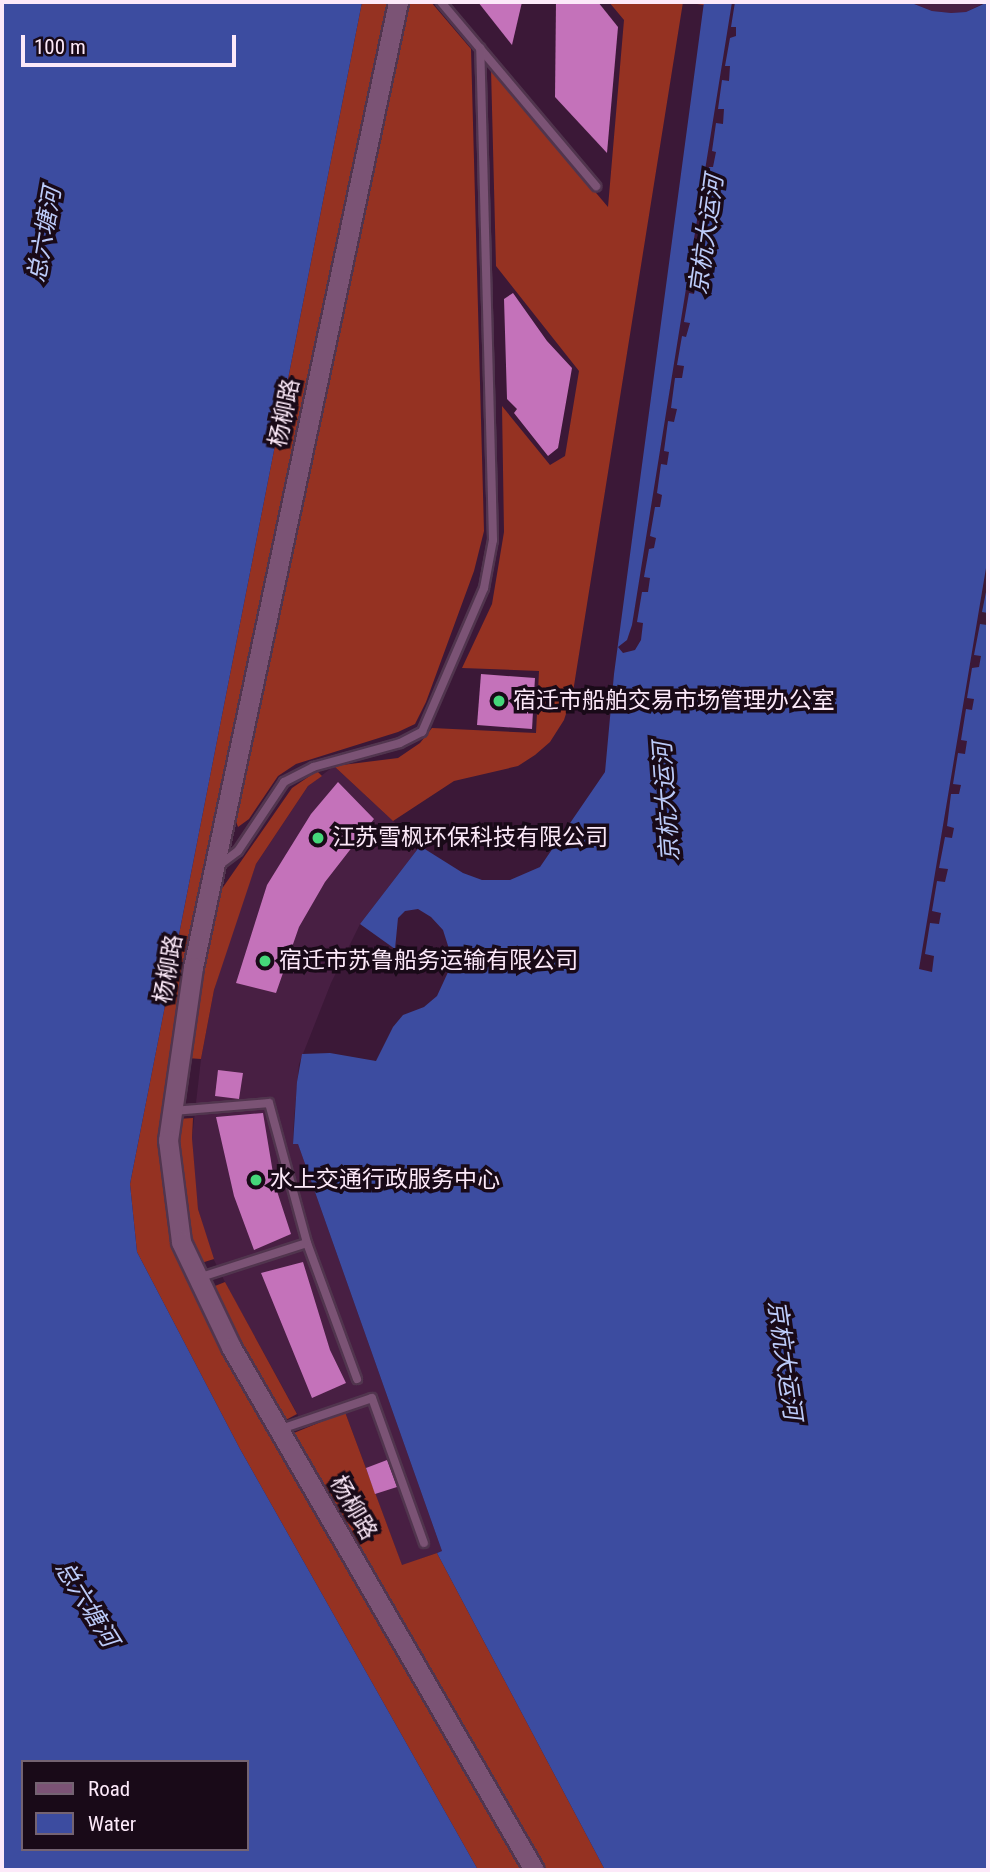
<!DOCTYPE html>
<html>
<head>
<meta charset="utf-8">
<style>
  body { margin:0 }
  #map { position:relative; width:990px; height:1872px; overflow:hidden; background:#3b1837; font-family:"Roboto Condensed","Noto Sans SC",sans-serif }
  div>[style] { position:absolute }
  .built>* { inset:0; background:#481f43 }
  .forest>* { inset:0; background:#953222 }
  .water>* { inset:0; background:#3c4ca0 }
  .pier>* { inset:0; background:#3b1837 }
  .building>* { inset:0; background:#c472ba }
  .roads { filter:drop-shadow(2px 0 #51354e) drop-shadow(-2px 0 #51354e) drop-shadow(0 2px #51354e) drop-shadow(0 -2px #51354e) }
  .service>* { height:8px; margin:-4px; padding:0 4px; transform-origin:4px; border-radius:4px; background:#7b5375 }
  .tertiary>* { height:19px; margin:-9.5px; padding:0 9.5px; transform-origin:9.5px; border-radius:9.5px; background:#7b5375 }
  .dots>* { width:19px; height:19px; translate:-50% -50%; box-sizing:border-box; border:4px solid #190a18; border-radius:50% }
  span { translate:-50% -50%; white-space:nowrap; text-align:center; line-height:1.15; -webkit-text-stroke:7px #190a18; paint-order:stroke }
  .street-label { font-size:23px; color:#fce9f9 }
  .poi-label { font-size:23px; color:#fce9f9 }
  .left { translate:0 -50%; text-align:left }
  .water-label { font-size:24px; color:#bccbf9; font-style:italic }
  .frame { position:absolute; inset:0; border:4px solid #fce9f9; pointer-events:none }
  .legend { position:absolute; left:21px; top:1760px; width:228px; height:91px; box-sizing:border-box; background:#190a18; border:2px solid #746372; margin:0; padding:9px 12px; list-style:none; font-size:21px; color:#fce9f9 }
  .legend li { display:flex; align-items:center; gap:14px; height:35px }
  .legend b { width:35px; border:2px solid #746372 }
  .scale { position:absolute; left:21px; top:35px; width:215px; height:32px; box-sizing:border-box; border:4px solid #fce9f9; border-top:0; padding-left:9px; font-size:21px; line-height:24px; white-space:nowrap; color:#fce9f9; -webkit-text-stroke:5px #190a18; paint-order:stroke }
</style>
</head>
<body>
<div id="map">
  <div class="built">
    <div style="clip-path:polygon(909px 2px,986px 2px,966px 12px,951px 13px,932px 11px)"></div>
    <div style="clip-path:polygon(334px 766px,420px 846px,360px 924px,331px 983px,299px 1064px,294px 1119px,293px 1143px,298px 1144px,442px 1551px,402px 1566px,345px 1412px,305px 1428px,228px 1288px,211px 1254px,198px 1209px,194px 1177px,192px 1138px,201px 1059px,214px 990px,234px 925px,256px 864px,308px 786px)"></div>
  </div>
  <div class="forest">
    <div style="clip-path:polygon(362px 2px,387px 2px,175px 1042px,171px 1226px,190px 1286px,526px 1870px,478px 1870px,240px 1449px,137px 1252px,130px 1184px)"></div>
    <div style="clip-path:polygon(405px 2px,431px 2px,471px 49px,484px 531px,474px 571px,426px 702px,415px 724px,398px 732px,296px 764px,278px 776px,249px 819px,238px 827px,234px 816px)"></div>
    <div style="clip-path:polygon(609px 2px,704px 2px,704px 5px,683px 2px,573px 692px,564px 720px,550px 742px,535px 755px,518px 766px,454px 781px,393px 821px,334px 766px,398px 758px,420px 743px,432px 728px,536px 733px,539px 671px,462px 668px,492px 604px,504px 532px,502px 406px,550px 465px,565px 456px,579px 371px,496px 266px,491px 69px,608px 207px,624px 20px)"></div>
    <div style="clip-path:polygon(317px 771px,322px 776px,308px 786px,256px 864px,214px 990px,201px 1059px,187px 1058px,210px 917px,219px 893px,292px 788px)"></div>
    <div style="clip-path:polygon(193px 1118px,192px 1138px,198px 1209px,214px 1259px,198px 1264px,190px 1249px,177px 1149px,177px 1119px)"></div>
    <div style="clip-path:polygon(225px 1282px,297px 1414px,282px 1422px,210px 1288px)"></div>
    <div style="clip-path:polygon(345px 1412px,402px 1565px,437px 1553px,605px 1870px,544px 1870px,289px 1435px)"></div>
  </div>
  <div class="water">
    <div style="clip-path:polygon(evenodd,2px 2px,362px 2px,130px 1184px,137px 1252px,240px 1449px,478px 1870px,2px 1870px,2px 2px,23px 1762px,247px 1762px,247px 1849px,23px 1849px,23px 1762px)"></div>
    <div style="clip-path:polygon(704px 2px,909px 2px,932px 11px,951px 13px,966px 12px,988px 2px,988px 1870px,605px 1870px,437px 1553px,442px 1551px,298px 1144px,293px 1144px,297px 1082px,302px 1054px,330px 1053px,376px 1061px,393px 1027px,403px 1015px,424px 1007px,437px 996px,449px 970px,450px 952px,443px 930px,431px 917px,418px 909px,405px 911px,398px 918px,395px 949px,360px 924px,420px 846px,463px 873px,482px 880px,510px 880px,540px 867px,605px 772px,614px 674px)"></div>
  </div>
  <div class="pier">
    <div style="clip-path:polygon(732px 2px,735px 2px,731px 27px,736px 27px,736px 36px,730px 38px,725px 66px,730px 66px,729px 81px,722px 80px,718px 109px,724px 109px,723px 124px,716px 123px,712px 151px,716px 152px,713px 167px,709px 167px,705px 195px,710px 196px,708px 209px,702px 208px,697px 239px,703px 239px,700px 252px,695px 251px,691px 281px,696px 281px,694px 294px,689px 293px,684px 322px,690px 323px,686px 337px,682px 336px,677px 365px,684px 366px,682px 378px,675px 378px,671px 408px,677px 409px,674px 422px,668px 421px,664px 451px,669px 452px,667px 465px,661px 464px,657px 493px,662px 495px,660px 507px,655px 507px,650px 536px,656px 538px,654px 548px,649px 549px,644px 577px,650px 578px,648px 592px,642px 592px,637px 622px,643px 623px,641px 640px,635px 650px,623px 653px,618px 647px,627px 640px,632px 625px)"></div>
    <div style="clip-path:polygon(988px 556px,988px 582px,982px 612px,988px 613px,987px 625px,980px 624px,974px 655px,981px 656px,979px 667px,972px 668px,967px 698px,974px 699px,972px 710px,966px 709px,961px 740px,967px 741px,965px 754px,958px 753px,953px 784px,961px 785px,959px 794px,951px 794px,947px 826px,954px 828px,952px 838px,945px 837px,939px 868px,948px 869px,945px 882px,937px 881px,932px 911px,941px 913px,939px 924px,930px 923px,925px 954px,934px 956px,932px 972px,919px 969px)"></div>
  </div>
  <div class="building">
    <div style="clip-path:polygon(478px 2px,522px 2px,512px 45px)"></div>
    <div style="clip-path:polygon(556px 2px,598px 2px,618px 27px,607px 153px,555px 97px)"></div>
    <div style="clip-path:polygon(513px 293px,547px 341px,572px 368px,558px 448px,548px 456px,514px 413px,517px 409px,507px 399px,504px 299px)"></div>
    <div style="clip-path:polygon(481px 674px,535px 678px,532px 729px,477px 725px)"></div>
    <div style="clip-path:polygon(338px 782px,374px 819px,325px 882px,299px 927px,276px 993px,236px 983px,267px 885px,311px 814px)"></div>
    <div style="clip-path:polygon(218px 1070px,243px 1073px,239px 1099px,215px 1096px)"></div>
    <div style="clip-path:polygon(263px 1113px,275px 1185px,291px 1234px,254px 1250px,234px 1196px,216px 1117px)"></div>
    <div style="clip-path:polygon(303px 1262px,330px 1350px,346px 1383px,312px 1398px,261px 1273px)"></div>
    <div style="clip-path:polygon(387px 1460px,397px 1487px,375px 1494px,366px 1468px)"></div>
  </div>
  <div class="roads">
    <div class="service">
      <div style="left:441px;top:2px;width:241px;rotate:49.9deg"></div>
      <div style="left:218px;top:866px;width:25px;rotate:-37deg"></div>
      <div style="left:238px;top:851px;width:83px;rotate:-56.3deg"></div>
      <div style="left:284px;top:782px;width:33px;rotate:-27deg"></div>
      <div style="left:313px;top:767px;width:90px;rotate:-15.4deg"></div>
      <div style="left:400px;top:743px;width:25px;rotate:-27deg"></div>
      <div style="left:422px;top:732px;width:157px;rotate:-66.7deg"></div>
      <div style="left:484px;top:588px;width:49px;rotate:-79.4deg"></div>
      <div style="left:493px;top:540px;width:42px;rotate:-91.4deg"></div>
      <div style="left:492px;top:498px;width:450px;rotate:-91.5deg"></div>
      <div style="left:174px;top:1111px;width:95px;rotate:-4.8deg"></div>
      <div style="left:269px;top:1103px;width:145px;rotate:74.8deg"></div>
      <div style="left:307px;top:1243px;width:145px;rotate:69.8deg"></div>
      <div style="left:198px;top:1278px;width:114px;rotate:-17.8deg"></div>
      <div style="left:278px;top:1430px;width:99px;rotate:-18.8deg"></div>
      <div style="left:372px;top:1398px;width:154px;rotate:70.3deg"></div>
    </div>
    <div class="tertiary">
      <div style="left:398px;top:2px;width:987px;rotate:101.99deg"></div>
      <div style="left:193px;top:967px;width:175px;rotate:98.2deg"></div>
      <div style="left:168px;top:1140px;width:103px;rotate:82.7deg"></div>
      <div style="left:181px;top:1242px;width:116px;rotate:64.5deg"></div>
      <div style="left:231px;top:1347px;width:604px;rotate:59.91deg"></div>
    </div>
  </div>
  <div class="dots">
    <div style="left:499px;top:701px;background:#45d77a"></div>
    <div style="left:318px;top:838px;background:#45d77a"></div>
    <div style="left:265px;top:961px;background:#45d77a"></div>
    <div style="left:256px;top:1180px;background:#45d77a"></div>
  </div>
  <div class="street-label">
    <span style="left:285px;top:413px;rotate:-78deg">杨柳路</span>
    <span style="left:169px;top:969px;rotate:-80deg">杨柳路</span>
    <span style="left:353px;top:1508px;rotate:60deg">杨柳路</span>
  </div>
  <div class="poi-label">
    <span class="left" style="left:513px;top:701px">宿迁市船舶交易市场管理办公室</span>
    <span class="left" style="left:332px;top:838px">江苏雪枫环保科技有限公司</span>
    <span class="left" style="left:279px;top:961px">宿迁市苏鲁船务运输有限公司</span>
    <span class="left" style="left:270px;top:1180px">水上交通行政服务中心</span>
  </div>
  <div class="water-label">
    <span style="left:45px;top:235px;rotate:-80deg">总六塘河</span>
    <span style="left:707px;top:235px;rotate:-82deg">京杭大运河</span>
    <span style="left:667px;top:802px;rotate:-94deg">京杭大运河</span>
    <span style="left:784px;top:1360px;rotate:82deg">京杭大运河</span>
    <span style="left:86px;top:1604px;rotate:58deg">总六塘河</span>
  </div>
  <div class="frame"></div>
  <ul class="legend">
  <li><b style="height:9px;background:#7b5375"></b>Road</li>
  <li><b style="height:19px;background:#3c4ca0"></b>Water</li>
  </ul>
  <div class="scale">100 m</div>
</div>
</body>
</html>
